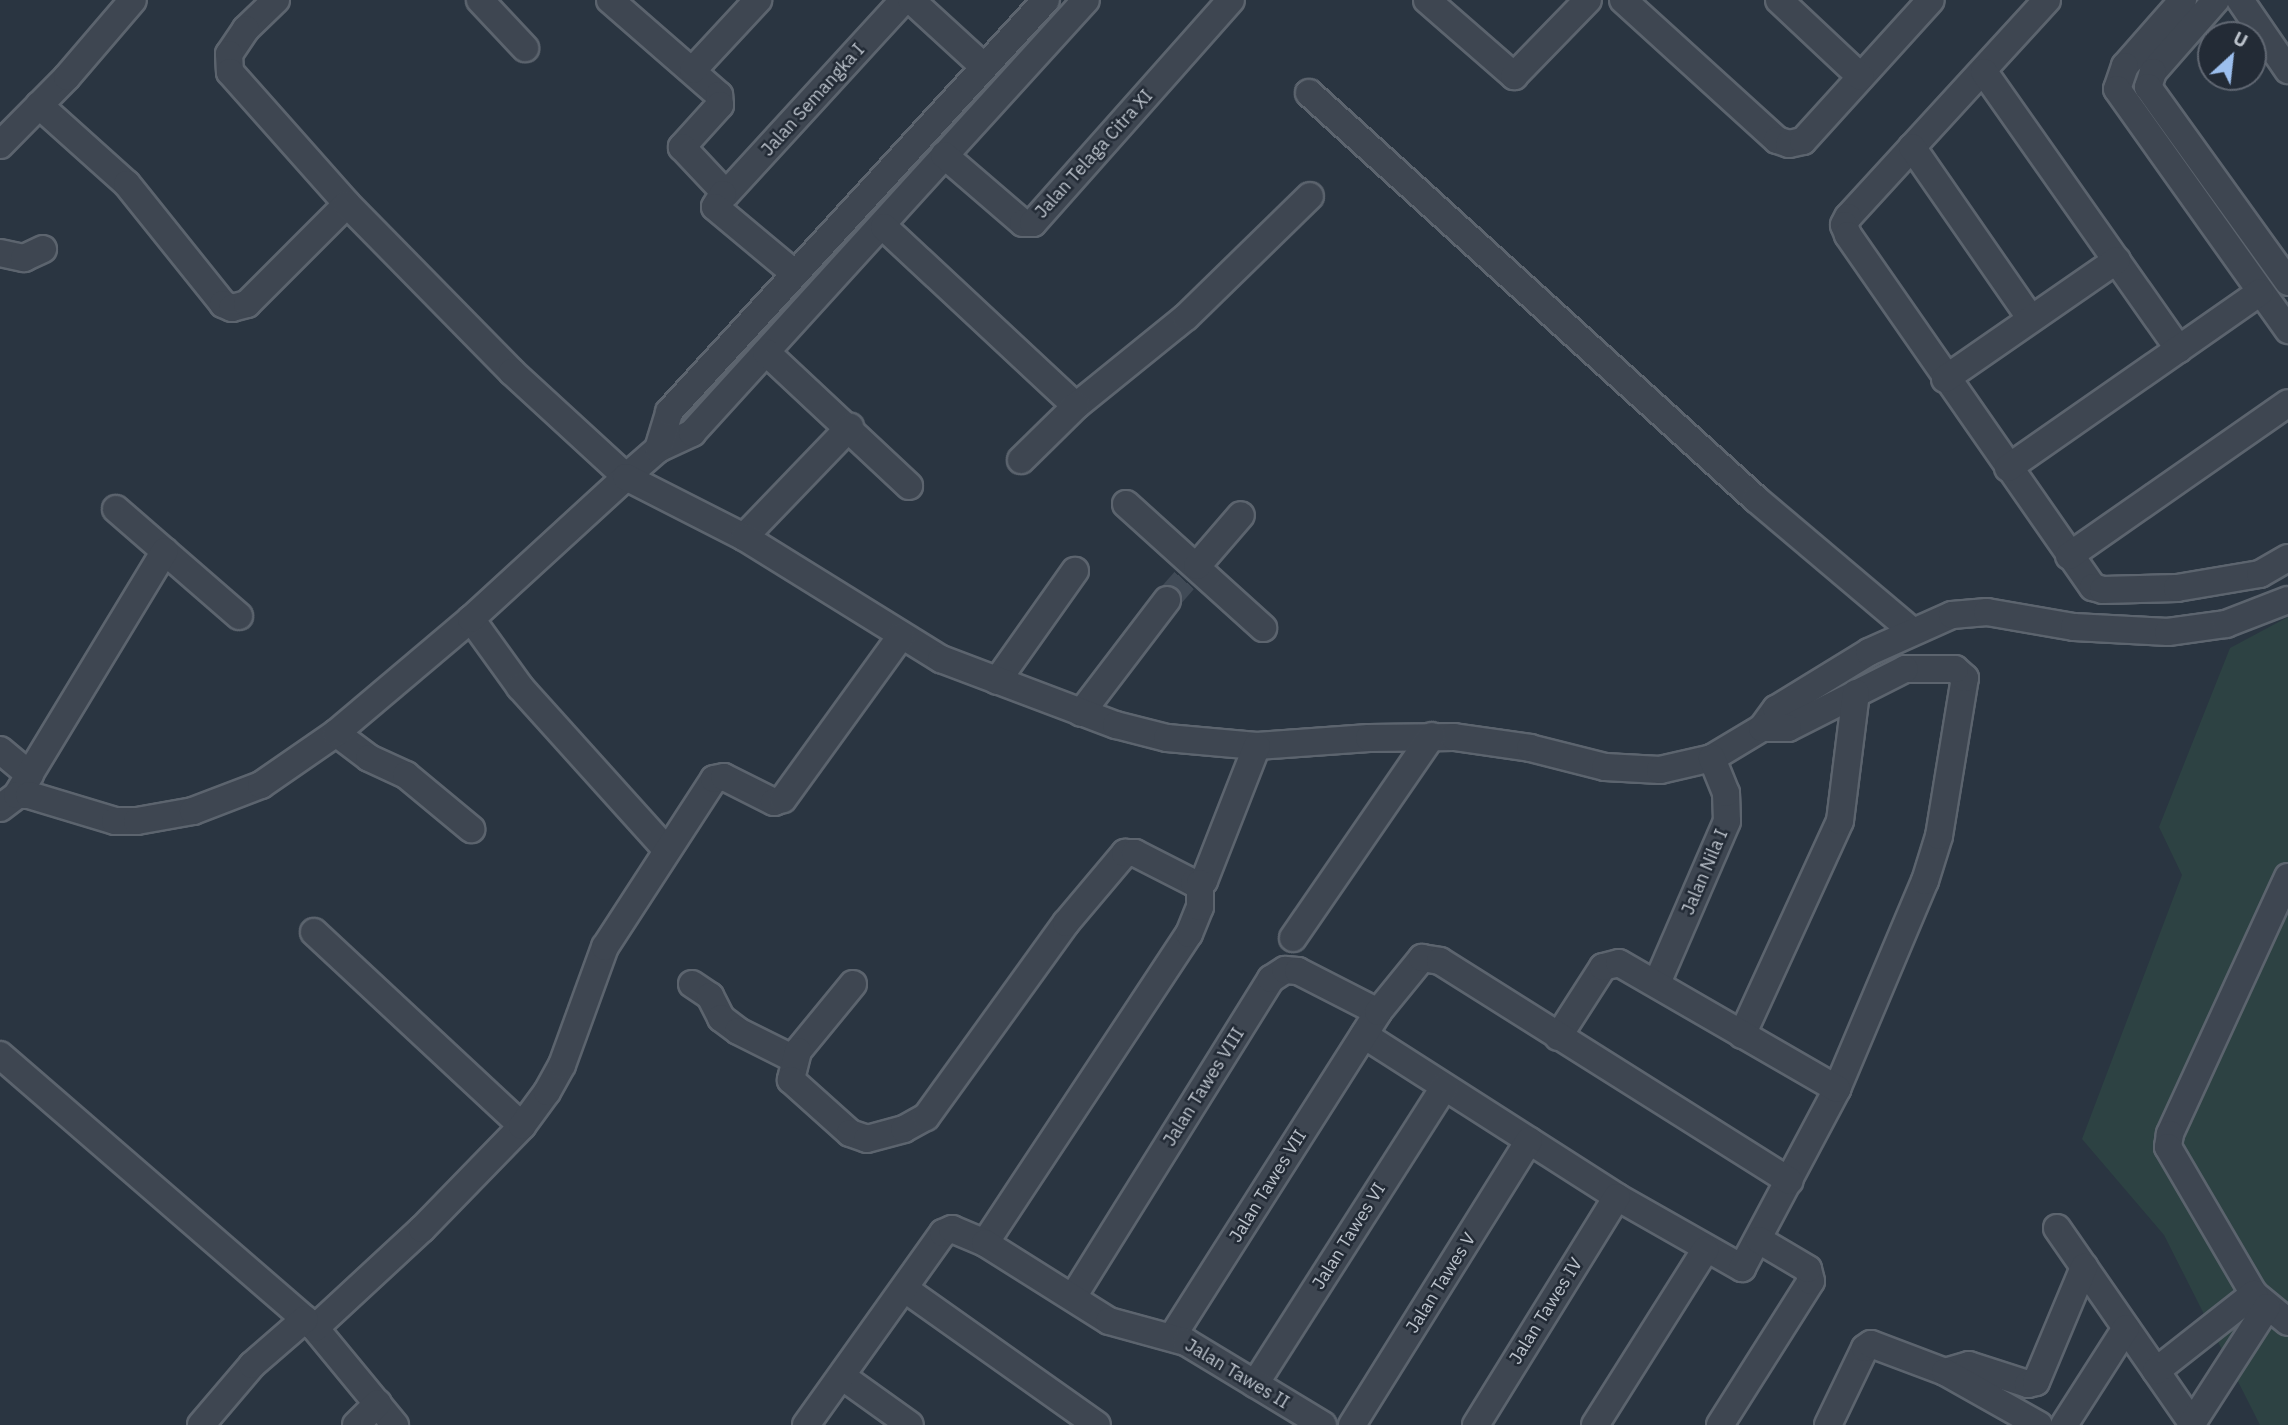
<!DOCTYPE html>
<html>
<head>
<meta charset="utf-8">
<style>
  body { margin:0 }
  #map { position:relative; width:2288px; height:1425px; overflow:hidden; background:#2a3541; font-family:"IBM Plex Sans",sans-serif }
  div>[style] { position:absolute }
  .green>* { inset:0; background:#2d4243 }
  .minor-tunnel>* { height:26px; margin-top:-13px; transform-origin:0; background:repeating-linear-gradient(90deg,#404a56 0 26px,transparent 0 39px) }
  .roads { filter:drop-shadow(2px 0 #5c646e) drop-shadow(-2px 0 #5c646e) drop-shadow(0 2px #5c646e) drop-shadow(0 -2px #5c646e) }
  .minor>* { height:26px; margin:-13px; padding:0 13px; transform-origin:13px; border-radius:13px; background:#3e4651 }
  span { translate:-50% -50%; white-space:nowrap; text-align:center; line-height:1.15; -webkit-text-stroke:5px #232b36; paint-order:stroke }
  .street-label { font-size:18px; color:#bbc2cb }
  .north { position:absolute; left:2197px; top:21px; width:70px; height:70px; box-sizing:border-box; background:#232b36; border:2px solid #606772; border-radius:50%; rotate:27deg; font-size:19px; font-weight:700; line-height:28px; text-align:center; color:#bbc2cb }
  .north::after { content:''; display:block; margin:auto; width:24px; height:32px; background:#9cbfee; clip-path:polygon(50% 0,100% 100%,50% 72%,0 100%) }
</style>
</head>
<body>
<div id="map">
  <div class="green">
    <div style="clip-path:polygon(2288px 617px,2288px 1425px,2260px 1425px,2164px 1235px,2082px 1139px,2182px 875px,2159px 827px,2230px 648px)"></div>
  </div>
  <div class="minor-tunnel">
    <div style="left:1167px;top:600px;width:45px;rotate:-48.6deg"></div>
  </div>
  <div class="roads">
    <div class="minor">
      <div style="left:276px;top:0;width:42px;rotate:136deg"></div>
      <div style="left:246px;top:29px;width:30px;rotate:124deg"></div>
      <div style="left:229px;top:54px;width:18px;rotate:87deg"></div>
      <div style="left:230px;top:72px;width:176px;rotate:48.4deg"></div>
      <div style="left:480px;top:0;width:66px;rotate:46.8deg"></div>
      <div style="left:610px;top:0;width:145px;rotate:41.1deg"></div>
      <div style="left:719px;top:95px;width:10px;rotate:84deg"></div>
      <div style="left:720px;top:105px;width:57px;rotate:132.1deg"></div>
      <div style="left:682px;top:147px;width:64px;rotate:46.9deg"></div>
      <div style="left:726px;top:194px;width:263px;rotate:-47.5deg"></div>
      <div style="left:911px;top:0;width:99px;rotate:42.5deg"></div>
      <div style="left:1427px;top:0;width:116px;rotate:41.1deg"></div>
      <div style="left:1514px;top:76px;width:106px;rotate:-45.8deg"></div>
      <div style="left:1623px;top:0;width:208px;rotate:42.3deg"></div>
      <div style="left:1777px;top:140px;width:13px;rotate:18deg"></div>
      <div style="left:1789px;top:144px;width:14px;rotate:-12deg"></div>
      <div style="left:1803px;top:141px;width:190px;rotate:-47.8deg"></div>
      <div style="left:1779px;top:0;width:112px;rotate:43.2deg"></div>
      <div style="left:2047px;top:0;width:294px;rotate:132.5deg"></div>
      <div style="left:1848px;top:217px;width:9px;rotate:117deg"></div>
      <div style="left:1844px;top:225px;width:11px;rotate:68deg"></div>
      <div style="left:1848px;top:235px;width:429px;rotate:55.2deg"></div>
      <div style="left:2093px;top:587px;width:10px;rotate:17deg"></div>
      <div style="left:2103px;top:590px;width:74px;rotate:-1.5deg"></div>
      <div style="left:2177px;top:588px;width:84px;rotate:-9.6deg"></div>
      <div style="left:2260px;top:574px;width:32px;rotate:-30deg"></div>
      <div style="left:2183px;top:0;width:88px;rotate:131.3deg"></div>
      <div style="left:2125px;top:66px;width:24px;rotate:109deg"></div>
      <div style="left:2117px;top:89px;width:296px;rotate:54.6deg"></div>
      <div style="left:2216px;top:0;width:96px;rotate:131.2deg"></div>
      <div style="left:2153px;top:72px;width:16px;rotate:108deg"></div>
      <div style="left:2148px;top:87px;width:240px;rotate:54.3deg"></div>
      <div style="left:2240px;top:0;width:85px;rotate:55.6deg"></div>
      <div style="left:693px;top:70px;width:96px;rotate:-47.1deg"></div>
      <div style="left:1984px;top:72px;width:339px;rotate:54.9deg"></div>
      <div style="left:1309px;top:93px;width:604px;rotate:42.25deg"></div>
      <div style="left:1756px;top:499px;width:204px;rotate:40.2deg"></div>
      <div style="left:39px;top:105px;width:118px;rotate:41.9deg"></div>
      <div style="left:127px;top:184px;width:154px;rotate:51.3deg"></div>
      <div style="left:223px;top:304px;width:10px;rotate:24deg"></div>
      <div style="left:232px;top:308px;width:16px;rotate:-15deg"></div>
      <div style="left:247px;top:304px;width:141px;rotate:-45deg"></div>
      <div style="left:347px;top:204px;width:235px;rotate:45.5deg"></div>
      <div style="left:512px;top:372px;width:155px;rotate:42.6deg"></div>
      <div style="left:626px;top:477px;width:43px;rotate:-41.2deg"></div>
      <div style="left:658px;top:449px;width:38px;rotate:-25deg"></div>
      <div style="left:692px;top:433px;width:585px;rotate:-47.7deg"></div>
      <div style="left:0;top:145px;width:95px;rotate:-45.4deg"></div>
      <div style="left:67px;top:77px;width:101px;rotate:-49.4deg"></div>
      <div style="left:1912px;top:147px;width:209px;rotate:55.3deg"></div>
      <div style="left:944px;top:155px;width:104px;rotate:40.7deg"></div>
      <div style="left:1023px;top:223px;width:10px"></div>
      <div style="left:1033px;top:223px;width:298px;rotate:-48.4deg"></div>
      <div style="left:723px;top:194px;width:15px;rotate:122deg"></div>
      <div style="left:715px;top:207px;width:103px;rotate:39.9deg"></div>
      <div style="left:884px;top:227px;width:262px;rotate:43deg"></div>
      <div style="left:1076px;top:406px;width:141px;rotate:-39deg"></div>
      <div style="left:1186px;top:317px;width:173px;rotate:-44.3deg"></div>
      <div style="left:0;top:253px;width:25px;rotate:12deg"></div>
      <div style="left:24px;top:258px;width:21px;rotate:-25deg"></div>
      <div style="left:766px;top:352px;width:196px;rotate:43.1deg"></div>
      <div style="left:1945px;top:379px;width:209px;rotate:-34.7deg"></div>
      <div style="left:658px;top:449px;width:39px;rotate:-73deg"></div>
      <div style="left:669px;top:412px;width:558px;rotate:-47.54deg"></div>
      <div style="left:1021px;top:460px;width:77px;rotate:-44.5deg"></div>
      <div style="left:2008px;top:468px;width:307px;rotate:-34.9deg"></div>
      <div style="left:1126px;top:504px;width:185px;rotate:42.1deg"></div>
      <div style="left:116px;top:509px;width:163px;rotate:41deg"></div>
      <div style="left:744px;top:537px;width:153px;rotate:-46.1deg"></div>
      <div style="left:2069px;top:556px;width:267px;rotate:-34.9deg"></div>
      <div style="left:1197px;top:566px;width:67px;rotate:-49.2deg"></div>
      <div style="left:471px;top:619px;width:84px;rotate:54.2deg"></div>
      <div style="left:520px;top:687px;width:218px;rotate:48deg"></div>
      <div style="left:997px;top:681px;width:135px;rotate:-54.7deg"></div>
      <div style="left:1081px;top:713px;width:142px;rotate:-52.7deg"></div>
      <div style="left:336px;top:733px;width:41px;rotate:37.1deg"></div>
      <div style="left:369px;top:758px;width:41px;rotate:24.7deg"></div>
      <div style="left:406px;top:775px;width:85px;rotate:39.7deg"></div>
      <div style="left:0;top:750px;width:39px;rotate:40deg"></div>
      <div style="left:17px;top:795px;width:285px;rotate:-58.8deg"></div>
      <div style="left:0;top:808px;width:21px;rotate:-37deg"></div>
      <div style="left:17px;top:795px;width:12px"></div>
      <div style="left:29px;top:795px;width:90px;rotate:16.8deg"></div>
      <div style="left:115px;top:821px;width:22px"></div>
      <div style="left:137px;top:821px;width:57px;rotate:-10.1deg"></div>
      <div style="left:193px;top:811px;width:73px;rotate:-20.9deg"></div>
      <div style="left:261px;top:785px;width:91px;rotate:-34.7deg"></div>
      <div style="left:336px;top:733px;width:177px;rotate:-40.2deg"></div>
      <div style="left:471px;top:619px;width:210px;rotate:-42.5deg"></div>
      <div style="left:626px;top:477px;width:132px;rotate:27deg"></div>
      <div style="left:744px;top:537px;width:232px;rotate:31.8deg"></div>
      <div style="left:941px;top:659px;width:187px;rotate:20.7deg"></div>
      <div style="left:1116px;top:725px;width:53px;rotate:14.3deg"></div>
      <div style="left:1167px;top:738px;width:90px;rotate:5.1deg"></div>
      <div style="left:1257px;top:746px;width:112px;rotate:-4.1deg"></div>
      <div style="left:1369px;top:738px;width:85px;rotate:-0.7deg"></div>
      <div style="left:1454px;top:737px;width:77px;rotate:8.2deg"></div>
      <div style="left:1530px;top:748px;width:77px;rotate:14.2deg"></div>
      <div style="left:1605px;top:767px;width:55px;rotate:3.1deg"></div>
      <div style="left:1660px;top:770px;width:53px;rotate:-13deg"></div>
      <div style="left:1712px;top:758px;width:58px;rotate:-31deg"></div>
      <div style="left:1762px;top:728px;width:24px;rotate:-54deg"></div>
      <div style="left:1776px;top:709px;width:109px;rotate:-31.5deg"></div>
      <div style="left:1869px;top:652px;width:91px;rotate:-24deg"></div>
      <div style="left:1952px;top:615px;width:35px;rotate:-5deg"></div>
      <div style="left:1987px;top:612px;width:88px;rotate:9.8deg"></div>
      <div style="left:2074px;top:627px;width:94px;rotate:3deg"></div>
      <div style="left:2168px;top:632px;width:59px;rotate:-7.9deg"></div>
      <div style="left:2226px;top:624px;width:66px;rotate:-21.2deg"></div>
      <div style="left:2288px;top:877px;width:283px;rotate:114.7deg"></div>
      <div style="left:2170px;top:1134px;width:13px;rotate:99deg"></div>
      <div style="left:2168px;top:1147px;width:170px;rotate:59.7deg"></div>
      <div style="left:2254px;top:1294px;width:44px;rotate:39.5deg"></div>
      <div style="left:314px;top:932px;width:284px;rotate:43deg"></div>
      <div style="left:1293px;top:938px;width:245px;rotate:-55.5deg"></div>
      <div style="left:1657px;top:983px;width:176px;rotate:-66.6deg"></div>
      <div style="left:1727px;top:821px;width:28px;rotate:-92deg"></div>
      <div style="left:1726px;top:793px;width:38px;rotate:-112deg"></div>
      <div style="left:692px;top:984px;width:22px;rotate:34deg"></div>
      <div style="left:710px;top:996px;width:25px;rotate:63deg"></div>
      <div style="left:721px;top:1018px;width:21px;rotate:37deg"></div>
      <div style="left:738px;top:1031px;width:63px;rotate:26.6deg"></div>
      <div style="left:853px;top:984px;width:87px;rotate:129.4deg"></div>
      <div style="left:798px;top:1051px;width:30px;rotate:104deg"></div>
      <div style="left:791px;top:1080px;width:79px;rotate:41.9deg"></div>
      <div style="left:850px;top:1133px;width:18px;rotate:19deg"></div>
      <div style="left:867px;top:1139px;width:38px;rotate:-15deg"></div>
      <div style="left:904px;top:1129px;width:25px;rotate:-29deg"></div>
      <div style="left:926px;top:1117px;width:239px;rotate:-54.2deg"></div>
      <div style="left:1066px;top:923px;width:92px;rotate:-49.9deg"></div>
      <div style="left:1125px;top:853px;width:10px"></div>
      <div style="left:1135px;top:853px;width:66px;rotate:27deg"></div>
      <div style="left:1194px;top:883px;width:10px;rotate:-11deg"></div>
      <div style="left:1204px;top:881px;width:145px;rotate:-68.6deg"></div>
      <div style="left:1364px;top:1035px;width:300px;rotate:32.6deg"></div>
      <div style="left:1617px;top:1197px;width:144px;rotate:29.6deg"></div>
      <div style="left:1742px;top:1268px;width:203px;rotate:-62deg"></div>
      <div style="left:1837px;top:1089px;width:226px;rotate:-67.1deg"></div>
      <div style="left:1925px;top:881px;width:47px;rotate:-72.7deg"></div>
      <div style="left:1939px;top:836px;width:160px;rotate:-80.7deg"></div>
      <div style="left:1965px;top:678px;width:13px;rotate:-138deg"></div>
      <div style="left:1955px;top:669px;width:50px;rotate:180deg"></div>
      <div style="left:1905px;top:669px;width:131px;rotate:153.2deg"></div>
      <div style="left:1788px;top:728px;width:26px;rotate:180deg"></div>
      <div style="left:1742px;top:1035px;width:235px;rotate:-65.4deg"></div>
      <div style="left:1840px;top:821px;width:129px;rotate:-82.9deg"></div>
      <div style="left:1558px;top:1037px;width:83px;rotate:-57.3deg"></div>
      <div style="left:1603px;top:967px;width:16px;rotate:-14deg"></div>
      <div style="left:1619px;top:963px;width:252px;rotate:30deg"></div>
      <div style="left:0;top:1055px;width:417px;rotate:40.9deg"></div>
      <div style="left:315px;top:1328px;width:126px;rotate:50.5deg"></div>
      <div style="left:2057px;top:1228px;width:237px;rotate:55.3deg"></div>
      <div style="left:985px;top:1243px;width:370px;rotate:-56.6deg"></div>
      <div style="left:1189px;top:934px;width:29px;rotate:-68deg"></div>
      <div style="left:1200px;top:907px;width:24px;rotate:-90deg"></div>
      <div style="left:905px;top:1289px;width:235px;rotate:35.3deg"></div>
      <div style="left:1073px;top:1297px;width:375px;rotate:-58.1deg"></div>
      <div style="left:1271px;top:979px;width:17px;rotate:-33deg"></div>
      <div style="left:1285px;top:970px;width:13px;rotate:4deg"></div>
      <div style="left:1298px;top:971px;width:90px;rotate:27.1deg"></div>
      <div style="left:315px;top:1328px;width:146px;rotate:-42.8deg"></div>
      <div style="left:422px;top:1229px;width:144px;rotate:-45.8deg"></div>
      <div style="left:522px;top:1126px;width:42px;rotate:-53.7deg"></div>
      <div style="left:547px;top:1092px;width:31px;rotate:-61deg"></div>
      <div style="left:562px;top:1065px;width:126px;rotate:-70deg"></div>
      <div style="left:605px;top:947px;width:200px;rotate:-57deg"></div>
      <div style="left:714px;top:779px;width:10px;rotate:-11deg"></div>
      <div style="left:724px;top:777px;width:56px;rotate:26.6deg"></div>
      <div style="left:774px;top:802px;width:9px;rotate:-18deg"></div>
      <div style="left:783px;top:799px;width:201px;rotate:-54.1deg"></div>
      <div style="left:1172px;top:1337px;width:385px;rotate:-57.6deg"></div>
      <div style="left:1378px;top:1012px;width:70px;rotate:-50.8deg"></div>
      <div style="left:1422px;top:958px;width:18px;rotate:9deg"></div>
      <div style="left:1440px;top:961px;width:413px;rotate:32.2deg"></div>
      <div style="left:2156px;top:1371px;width:125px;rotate:-38.2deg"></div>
      <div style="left:1945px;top:1372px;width:25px;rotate:-16deg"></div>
      <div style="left:1969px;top:1365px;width:62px;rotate:17.9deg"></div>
      <div style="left:2028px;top:1384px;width:8px;rotate:-14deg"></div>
      <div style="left:2036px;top:1382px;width:125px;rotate:-67.3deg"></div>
      <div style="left:843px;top:1377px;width:82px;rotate:35.6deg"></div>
      <div style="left:1255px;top:1384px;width:352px;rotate:-57.5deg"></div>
      <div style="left:201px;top:1425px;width:79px;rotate:-49.6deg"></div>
      <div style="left:252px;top:1365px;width:70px;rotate:-41deg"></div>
      <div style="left:356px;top:1425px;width:31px;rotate:-45deg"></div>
      <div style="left:806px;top:1425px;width:236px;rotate:-54.5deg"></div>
      <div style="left:943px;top:1233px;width:10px;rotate:-24deg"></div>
      <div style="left:952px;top:1229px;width:36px;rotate:23deg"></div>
      <div style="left:985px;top:1243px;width:146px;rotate:32.2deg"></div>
      <div style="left:1109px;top:1321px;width:80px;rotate:15.3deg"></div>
      <div style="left:1186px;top:1342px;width:160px;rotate:31.2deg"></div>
      <div style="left:1352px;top:1425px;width:335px;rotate:-58.1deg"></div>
      <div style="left:1476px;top:1425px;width:268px;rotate:-58.3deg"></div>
      <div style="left:1595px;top:1425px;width:207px;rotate:-57.8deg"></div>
      <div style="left:1720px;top:1425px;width:170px;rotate:-57.7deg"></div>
      <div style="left:1811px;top:1281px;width:12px;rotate:-104deg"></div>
      <div style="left:1808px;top:1269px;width:57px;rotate:-149.4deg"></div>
      <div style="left:1828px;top:1425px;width:85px;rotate:-64.3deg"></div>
      <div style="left:1865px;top:1348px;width:7px;rotate:-34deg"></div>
      <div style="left:1871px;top:1344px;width:79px;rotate:20.7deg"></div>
      <div style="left:1945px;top:1372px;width:108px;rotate:29.4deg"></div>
      <div style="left:2064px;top:1425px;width:115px;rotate:-57.4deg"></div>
      <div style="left:2191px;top:1425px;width:140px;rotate:-57.2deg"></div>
    </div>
  </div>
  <div class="street-label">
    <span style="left:813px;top:100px;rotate:-48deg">Jalan Semangka I</span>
    <span style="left:1094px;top:154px;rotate:-48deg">Jalan Telaga Citra XI</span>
    <span style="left:1705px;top:872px;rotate:-67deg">Jalan Nila I</span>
    <span style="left:1204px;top:1087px;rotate:-58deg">Jalan Tawes VIII</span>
    <span style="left:1268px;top:1186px;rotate:-58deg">Jalan Tawes VII</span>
    <span style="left:1349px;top:1236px;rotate:-58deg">Jalan Tawes VI</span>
    <span style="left:1441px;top:1283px;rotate:-58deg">Jalan Tawes V</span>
    <span style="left:1546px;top:1311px;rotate:-58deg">Jalan Tawes IV</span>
    <span style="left:1237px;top:1374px;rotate:31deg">Jalan Tawes II</span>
  </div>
  <div class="north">U</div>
</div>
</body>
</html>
